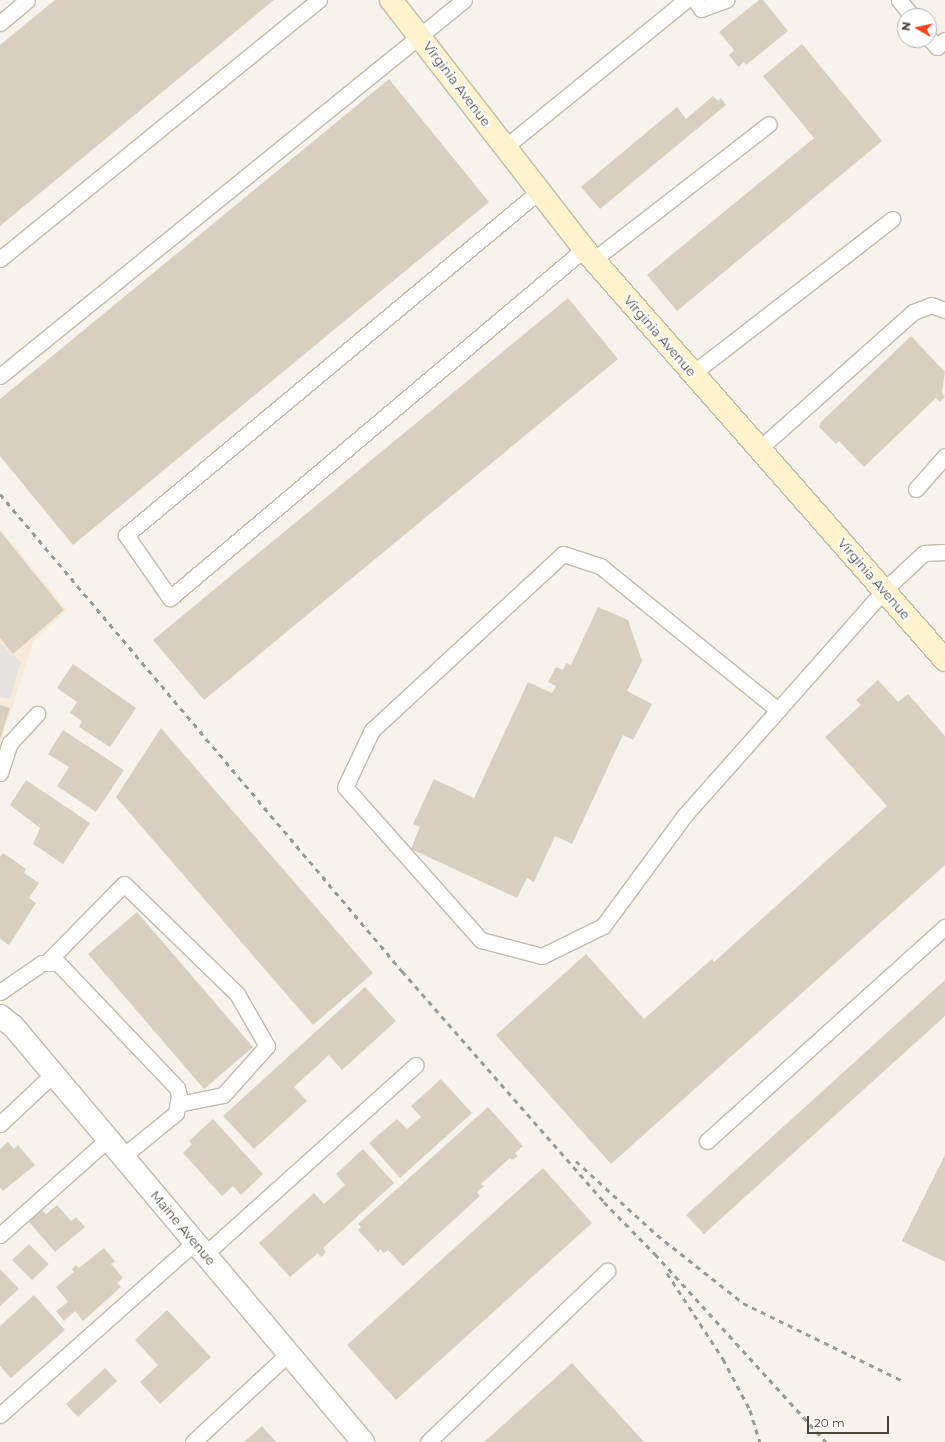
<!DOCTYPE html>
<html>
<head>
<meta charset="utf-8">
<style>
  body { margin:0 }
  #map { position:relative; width:945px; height:1442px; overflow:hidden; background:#f6f3ec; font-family:Montserrat,sans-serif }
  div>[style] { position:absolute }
  .commercial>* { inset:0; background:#f7ead8 }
  .parking>* { inset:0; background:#e5e3e0 }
  .building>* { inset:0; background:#d8cfc1 }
  .roads { filter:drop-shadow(1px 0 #c2bbae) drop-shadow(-1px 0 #c2bbae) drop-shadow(0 1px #c2bbae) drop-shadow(0 -1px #c2bbae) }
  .lane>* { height:15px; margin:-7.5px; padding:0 7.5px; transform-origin:7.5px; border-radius:7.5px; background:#fff }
  .street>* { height:22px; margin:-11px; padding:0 11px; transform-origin:11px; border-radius:11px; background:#fff }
  .secondary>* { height:22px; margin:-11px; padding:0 11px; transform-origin:11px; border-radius:11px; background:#fff3cd }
  .rail>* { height:3px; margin-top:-1.5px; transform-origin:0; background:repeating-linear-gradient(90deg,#9a9a9a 0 5px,transparent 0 10px) }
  span { translate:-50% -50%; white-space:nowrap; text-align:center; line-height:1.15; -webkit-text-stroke:4px #fff; paint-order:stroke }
  .street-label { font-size:13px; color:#4b4439 }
  .north { position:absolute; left:897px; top:8px; width:40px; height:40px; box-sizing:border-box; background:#fff; border:1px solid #b7b4b0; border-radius:50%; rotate:279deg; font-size:11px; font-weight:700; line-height:16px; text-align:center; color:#4b4439 }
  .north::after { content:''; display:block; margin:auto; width:14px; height:18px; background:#fc3f1d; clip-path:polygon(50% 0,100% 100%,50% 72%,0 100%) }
  .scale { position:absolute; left:807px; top:1416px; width:82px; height:18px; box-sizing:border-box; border:2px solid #4b4439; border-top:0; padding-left:5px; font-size:12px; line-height:14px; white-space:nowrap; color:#4b4439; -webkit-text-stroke:3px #fff; paint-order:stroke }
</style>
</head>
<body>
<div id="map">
  <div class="commercial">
    <div style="clip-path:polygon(0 528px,67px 610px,34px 640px,0 744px)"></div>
  </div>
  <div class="parking">
    <div style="clip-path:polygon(0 643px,21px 662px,10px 699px,0 697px)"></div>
  </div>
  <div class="building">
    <div style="clip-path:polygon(55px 0,274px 0,0 226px,0 45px)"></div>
    <div style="clip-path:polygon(759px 0,763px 0,788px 31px,746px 65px,744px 62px,738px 67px,729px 55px,734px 50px,719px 32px)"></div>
    <div style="clip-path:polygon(802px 44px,882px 141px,677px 311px,647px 275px,814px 138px,763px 76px)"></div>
    <div style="clip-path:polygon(389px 79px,489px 202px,73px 545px,0 456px,0 399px)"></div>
    <div style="clip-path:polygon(713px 96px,718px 101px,721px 98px,726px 105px,600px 209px,581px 187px,677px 107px,686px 119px)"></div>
    <div style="clip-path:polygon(568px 298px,618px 359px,204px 700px,153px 640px)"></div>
    <div style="clip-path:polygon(911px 336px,945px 372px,942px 393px,945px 397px,940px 402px,936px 398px,864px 467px,839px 441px,836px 444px,819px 427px,821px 422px)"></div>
    <div style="clip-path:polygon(0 531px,64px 610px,13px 654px,0 638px)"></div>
    <div style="clip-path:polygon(598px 607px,628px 620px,642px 661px,627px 691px,652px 704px,633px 740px,623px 735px,572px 844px,555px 836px,534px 882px,527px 878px,517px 898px,411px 849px,420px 827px,413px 824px,434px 779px,474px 798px,528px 682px,552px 693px,556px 686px,548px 682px,556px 667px,563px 670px,566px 663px,571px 665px)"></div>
    <div style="clip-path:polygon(73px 664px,136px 708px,110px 747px,79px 727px,82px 721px,70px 713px,77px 702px,57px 688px)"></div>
    <div style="clip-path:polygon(878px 680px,898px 702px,908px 694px,945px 736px,945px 865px,611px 1164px,496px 1035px,586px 954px,644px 1019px,712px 959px,714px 962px,887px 806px,825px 737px,861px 705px,856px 700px)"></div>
    <div style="clip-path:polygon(0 705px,10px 708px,0 739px)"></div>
    <div style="clip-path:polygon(161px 728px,373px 973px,313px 1025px,116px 797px)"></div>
    <div style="clip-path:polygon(63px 730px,124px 770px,96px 812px,57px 786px,69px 767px,48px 754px)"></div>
    <div style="clip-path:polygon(26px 780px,90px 823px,63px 864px,33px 844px,40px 828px,10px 805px)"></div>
    <div style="clip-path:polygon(3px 853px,26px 869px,24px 873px,39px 883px,29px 898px,36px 903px,9px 945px,0 939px,0 857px)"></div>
    <div style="clip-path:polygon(137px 912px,253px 1047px,204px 1089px,88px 954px)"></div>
    <div style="clip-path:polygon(945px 980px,945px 1016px,704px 1234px,686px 1215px)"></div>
    <div style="clip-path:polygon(365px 987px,396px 1021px,342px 1070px,329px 1055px,294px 1087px,307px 1101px,254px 1149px,223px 1116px)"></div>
    <div style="clip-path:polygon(441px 1079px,472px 1113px,400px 1178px,369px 1143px,397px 1119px,407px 1129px,421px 1117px,411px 1106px)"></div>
    <div style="clip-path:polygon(488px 1107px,523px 1146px,515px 1153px,518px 1156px,513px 1160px,510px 1158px,481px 1184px,484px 1186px,477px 1192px,480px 1196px,403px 1266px,388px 1250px,384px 1253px,380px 1249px,378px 1252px,358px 1230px,361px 1227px,358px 1224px)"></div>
    <div style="clip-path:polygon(213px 1119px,263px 1174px,241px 1195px,233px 1186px,222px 1196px,183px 1153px,192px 1144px,189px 1141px)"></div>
    <div style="clip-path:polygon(8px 1142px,14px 1149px,18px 1145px,35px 1165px,3px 1191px,0 1187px,0 1149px)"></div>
    <div style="clip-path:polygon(363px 1149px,394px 1183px,323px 1248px,326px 1252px,321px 1257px,318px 1253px,290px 1277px,259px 1243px,314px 1193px,324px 1204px,345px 1185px,336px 1174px)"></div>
    <div style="clip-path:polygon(945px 1155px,945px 1262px,902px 1241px)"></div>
    <div style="clip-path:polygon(543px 1168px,592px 1223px,396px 1400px,347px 1345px)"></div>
    <div style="clip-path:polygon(57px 1205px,71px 1221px,76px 1217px,85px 1227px,55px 1252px,29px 1222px,42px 1210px,46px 1214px)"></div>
    <div style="clip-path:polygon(29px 1244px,49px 1264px,32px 1280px,12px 1260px)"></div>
    <div style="clip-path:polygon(104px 1248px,115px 1261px,111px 1264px,123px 1278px,117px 1283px,121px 1287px,83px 1321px,75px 1311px,64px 1321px,56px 1311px,68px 1302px,56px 1287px,74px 1272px,72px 1269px,76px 1265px,79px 1268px)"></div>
    <div style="clip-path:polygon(0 1269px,19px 1289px,0 1306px)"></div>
    <div style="clip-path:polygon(34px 1295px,65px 1330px,11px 1378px,0 1366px,0 1326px)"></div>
    <div style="clip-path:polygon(167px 1310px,211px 1357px,160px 1404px,140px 1382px,158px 1365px,135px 1340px)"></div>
    <div style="clip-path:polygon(572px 1363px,644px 1442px,484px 1442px)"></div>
    <div style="clip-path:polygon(105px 1368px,117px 1381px,78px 1417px,66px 1404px)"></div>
    <div style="clip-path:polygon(262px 1426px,276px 1442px,244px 1442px)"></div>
  </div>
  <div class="roads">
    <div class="lane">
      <div style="left:695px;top:0;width:11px;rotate:56deg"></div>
      <div style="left:701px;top:9px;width:27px;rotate:-20deg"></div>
      <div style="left:899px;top:0;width:21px;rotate:51deg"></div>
      <div style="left:0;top:23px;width:35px;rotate:-40deg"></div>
      <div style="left:929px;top:38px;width:12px;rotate:48deg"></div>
      <div style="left:937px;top:47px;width:11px;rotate:-41deg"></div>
      <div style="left:505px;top:147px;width:233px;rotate:-39.1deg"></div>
      <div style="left:538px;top:192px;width:536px;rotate:140.22deg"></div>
      <div style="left:126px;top:535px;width:77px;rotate:55.1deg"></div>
      <div style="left:170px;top:598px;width:541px;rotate:-40.13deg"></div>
      <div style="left:0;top:259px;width:411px;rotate:-39.1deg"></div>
      <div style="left:593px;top:260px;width:222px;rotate:-37.7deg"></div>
      <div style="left:693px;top:373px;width:252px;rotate:-37.7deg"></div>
      <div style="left:0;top:376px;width:597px;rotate:-39.02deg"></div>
      <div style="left:760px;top:448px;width:205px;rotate:-41.6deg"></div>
      <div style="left:913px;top:312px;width:19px;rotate:-21deg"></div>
      <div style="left:931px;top:305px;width:15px;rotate:20deg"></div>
      <div style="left:916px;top:489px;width:44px;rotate:-48.7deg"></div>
      <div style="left:778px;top:710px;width:229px;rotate:-141deg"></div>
      <div style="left:600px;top:566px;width:39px;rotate:-162deg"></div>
      <div style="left:563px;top:554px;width:260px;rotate:137.3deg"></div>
      <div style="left:372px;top:730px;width:63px;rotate:115.3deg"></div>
      <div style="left:345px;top:787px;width:205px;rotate:48.4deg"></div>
      <div style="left:481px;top:940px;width:63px;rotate:14.7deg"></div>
      <div style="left:542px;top:956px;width:68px;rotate:-26.2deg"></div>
      <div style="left:603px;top:926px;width:137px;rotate:-53.6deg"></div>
      <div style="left:684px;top:816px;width:142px;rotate:-48.4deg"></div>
      <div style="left:778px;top:710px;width:160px;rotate:-48.5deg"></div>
      <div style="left:884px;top:590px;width:54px;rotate:-42.8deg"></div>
      <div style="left:924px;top:553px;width:21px;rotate:-3deg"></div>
      <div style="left:0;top:773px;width:32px;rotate:-72deg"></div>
      <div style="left:10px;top:743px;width:40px;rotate:-47deg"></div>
      <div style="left:48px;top:961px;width:108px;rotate:-45.4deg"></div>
      <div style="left:124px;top:884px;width:158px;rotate:44.2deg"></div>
      <div style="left:237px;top:994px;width:60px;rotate:60deg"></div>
      <div style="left:267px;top:1046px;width:66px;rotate:131.9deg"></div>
      <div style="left:223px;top:1095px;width:46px;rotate:168.7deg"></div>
      <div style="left:0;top:992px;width:51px;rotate:-34.6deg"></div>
      <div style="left:42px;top:963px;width:16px"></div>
      <div style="left:58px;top:963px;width:173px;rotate:46.4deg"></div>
      <div style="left:177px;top:1088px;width:8px;rotate:76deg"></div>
      <div style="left:179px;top:1096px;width:17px;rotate:100deg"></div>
      <div style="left:176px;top:1113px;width:68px;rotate:140.9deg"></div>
      <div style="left:0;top:1124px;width:73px;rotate:-43.3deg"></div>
      <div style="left:707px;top:1141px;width:320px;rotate:-42deg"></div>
      <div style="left:0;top:1235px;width:144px;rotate:-41.6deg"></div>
      <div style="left:205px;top:1254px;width:283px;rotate:-41.9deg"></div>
      <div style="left:0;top:1415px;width:261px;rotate:-41.6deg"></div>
      <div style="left:193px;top:1442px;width:129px;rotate:-42.8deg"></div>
      <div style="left:428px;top:1442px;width:248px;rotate:-43.7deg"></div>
    </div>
    <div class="street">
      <div style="left:0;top:1016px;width:16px;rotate:38deg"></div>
      <div style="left:13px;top:1026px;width:544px;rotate:49.92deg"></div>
    </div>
    <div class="secondary">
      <div style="left:391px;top:0;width:315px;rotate:52.2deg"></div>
      <div style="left:584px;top:249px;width:547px;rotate:48.71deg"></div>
    </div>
  </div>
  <div class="rail">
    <div style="left:0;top:494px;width:624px;rotate:49.88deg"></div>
    <div style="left:402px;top:971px;width:307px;rotate:48.8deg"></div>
    <div style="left:604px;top:1202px;width:73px;rotate:45.6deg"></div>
    <div style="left:655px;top:1254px;width:254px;rotate:47.7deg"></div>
    <div style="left:576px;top:1161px;width:110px;rotate:42.4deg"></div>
    <div style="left:657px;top:1235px;width:110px;rotate:38.3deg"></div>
    <div style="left:743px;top:1303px;width:176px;rotate:26deg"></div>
    <div style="left:667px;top:1273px;width:103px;rotate:56.9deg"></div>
    <div style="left:723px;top:1359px;width:58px;rotate:62.1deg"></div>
    <div style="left:750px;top:1410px;width:34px;rotate:73deg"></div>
  </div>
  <div class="street-label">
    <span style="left:457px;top:84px;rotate:53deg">Virginia Avenue</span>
    <span style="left:660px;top:336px;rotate:49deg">Virginia Avenue</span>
    <span style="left:874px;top:579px;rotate:49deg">Virginia Avenue</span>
    <span style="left:183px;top:1228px;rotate:50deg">Maine Avenue</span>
  </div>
  <div class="north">N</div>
  <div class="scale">20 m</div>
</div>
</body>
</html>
